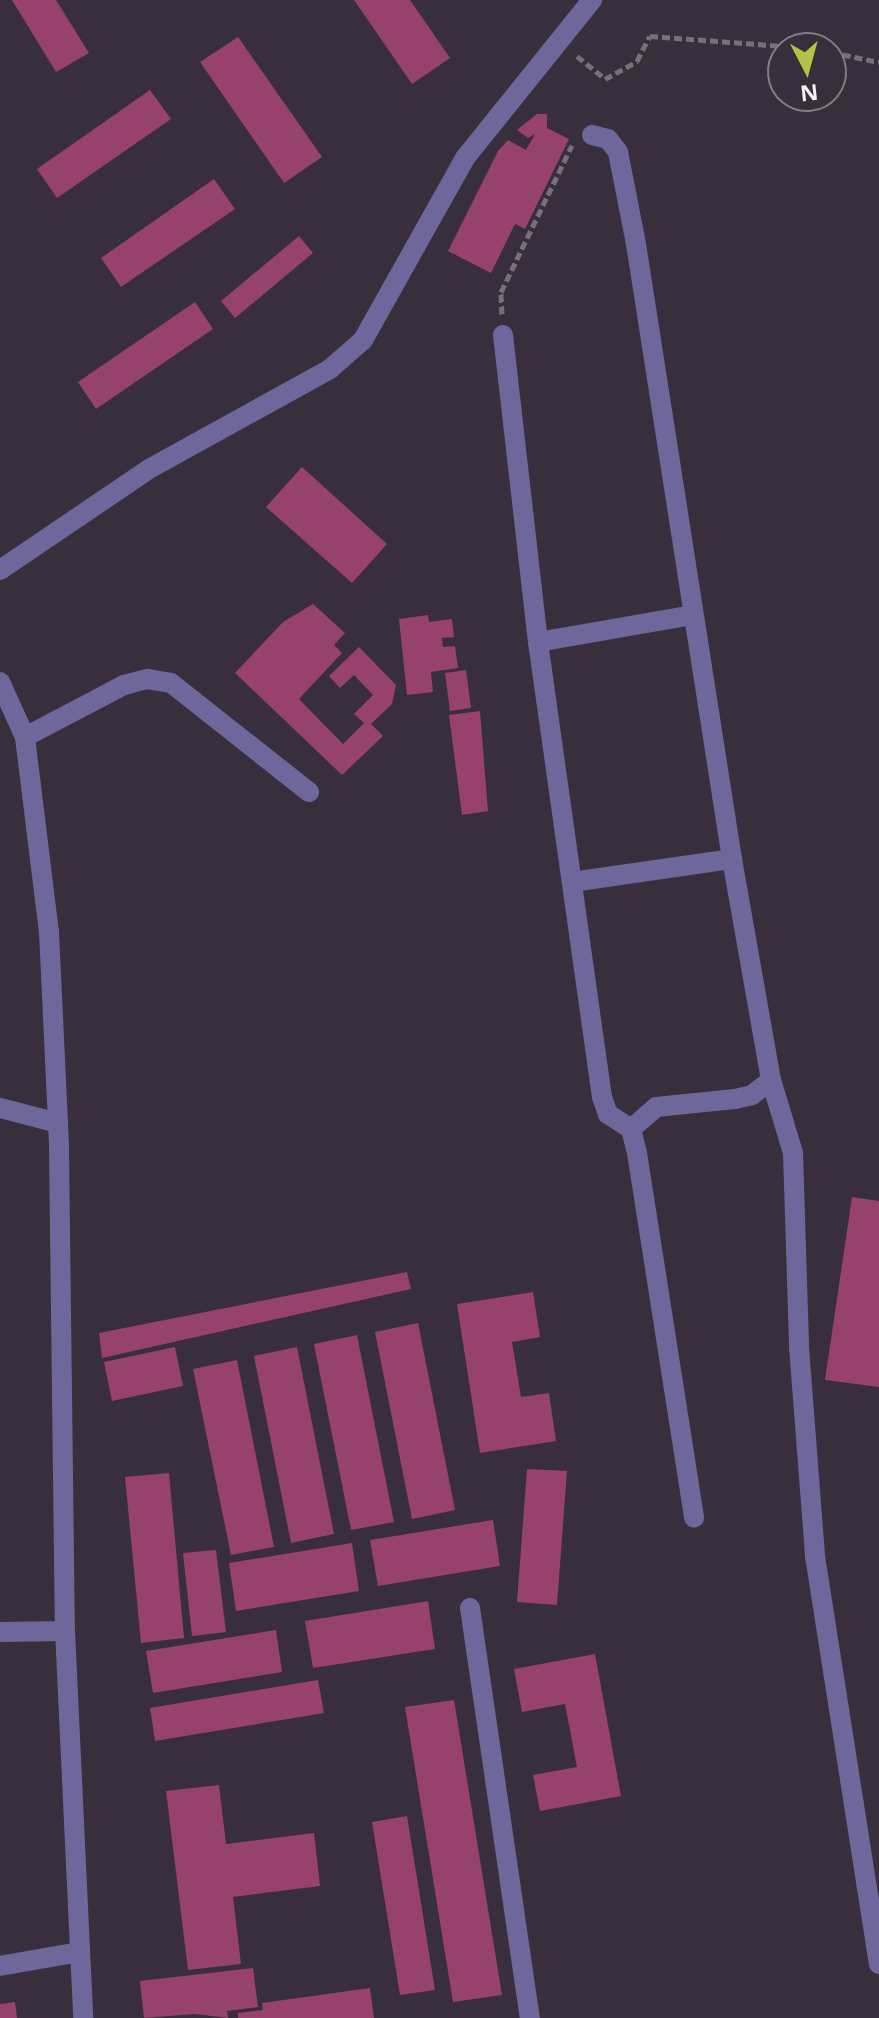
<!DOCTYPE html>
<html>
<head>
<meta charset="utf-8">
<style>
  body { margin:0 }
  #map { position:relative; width:879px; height:2018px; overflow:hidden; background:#392e3b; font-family:"Noto Sans",sans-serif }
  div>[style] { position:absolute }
  .building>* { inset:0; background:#96426c }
  .path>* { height:5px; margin-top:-2.5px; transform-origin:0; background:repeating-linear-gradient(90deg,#786f7a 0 8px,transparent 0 12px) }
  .minor>* { height:20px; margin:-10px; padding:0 10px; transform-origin:10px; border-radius:10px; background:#6f669c }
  span { translate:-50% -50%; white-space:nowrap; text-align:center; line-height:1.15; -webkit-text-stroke:8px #392e3b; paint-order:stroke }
  .north { position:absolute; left:767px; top:32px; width:80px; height:80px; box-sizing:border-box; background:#392e3b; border:2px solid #857c87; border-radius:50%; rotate:174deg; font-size:22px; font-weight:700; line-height:32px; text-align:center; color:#f7f0f8 }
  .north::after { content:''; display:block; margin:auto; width:28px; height:36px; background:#b8c147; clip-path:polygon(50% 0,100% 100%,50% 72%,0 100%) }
</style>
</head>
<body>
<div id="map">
  <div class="building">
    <div style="clip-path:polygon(12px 0,56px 0,89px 53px,56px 72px)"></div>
    <div style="clip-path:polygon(354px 0,410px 0,450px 58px,412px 84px)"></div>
    <div style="clip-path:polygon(238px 37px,322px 157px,284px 183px,200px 62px)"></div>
    <div style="clip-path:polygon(150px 90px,171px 119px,57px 198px,37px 169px)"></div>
    <div style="clip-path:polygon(537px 114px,547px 114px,547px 128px,569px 139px,525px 229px,515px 224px,491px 273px,448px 251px,498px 151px,508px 140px,526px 150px,535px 134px,528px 138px,517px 130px)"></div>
    <div style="clip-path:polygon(214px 179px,235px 209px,121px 287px,101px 258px)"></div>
    <div style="clip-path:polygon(299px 236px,313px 253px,235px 318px,221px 301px)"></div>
    <div style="clip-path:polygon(195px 302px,213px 329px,96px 409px,78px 382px)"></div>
    <div style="clip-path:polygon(302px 467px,387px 544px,352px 583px,266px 507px)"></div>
    <div style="clip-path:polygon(313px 604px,345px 633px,334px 645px,342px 653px,299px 699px,343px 744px,364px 723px,354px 714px,373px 695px,354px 675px,340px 688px,329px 676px,359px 647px,396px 685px,392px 704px,371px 724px,383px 736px,342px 775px,235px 673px,283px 622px)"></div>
    <div style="clip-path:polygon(428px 615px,429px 622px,452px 619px,454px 637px,442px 638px,443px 647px,455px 646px,458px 668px,431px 672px,433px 692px,407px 695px,399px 619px)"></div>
    <div style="clip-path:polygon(466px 670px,471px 708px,450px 711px,445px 673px)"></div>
    <div style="clip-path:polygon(480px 711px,488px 811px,462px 815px,449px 715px)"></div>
    <div style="clip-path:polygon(852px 1197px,879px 1201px,879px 1387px,825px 1380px)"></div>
    <div style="clip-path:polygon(407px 1272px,411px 1289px,102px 1358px,99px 1333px)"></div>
    <div style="clip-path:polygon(533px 1292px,540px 1337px,512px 1342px,521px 1397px,549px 1393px,556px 1441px,480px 1453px,457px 1304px)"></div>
    <div style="clip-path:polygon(418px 1323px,455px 1510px,412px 1519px,375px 1332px)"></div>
    <div style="clip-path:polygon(357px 1335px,394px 1522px,351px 1530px,314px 1344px)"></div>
    <div style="clip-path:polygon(175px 1347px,183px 1386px,112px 1401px,104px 1362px)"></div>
    <div style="clip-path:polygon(297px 1347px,334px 1534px,291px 1543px,254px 1356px)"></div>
    <div style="clip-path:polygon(237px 1360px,274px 1547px,231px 1555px,193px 1369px)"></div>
    <div style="clip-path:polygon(527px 1469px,567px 1471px,557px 1605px,517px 1602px)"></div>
    <div style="clip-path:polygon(169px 1473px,184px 1638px,141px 1643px,125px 1477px)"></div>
    <div style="clip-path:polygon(493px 1520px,500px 1566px,378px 1586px,370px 1540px)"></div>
    <div style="clip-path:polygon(352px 1543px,359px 1591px,236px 1611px,229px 1563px)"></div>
    <div style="clip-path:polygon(216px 1550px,226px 1632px,192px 1636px,183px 1553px)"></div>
    <div style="clip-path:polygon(428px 1601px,435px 1649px,313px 1668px,305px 1621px)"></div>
    <div style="clip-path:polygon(276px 1630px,282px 1672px,153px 1693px,146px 1651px)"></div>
    <div style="clip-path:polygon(595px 1654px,621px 1796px,540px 1811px,533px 1775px,577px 1767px,565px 1704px,522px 1712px,514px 1669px)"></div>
    <div style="clip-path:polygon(318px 1680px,324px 1713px,155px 1741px,150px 1708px)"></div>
    <div style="clip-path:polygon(454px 1700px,502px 1995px,453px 2002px,405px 1707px)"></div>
    <div style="clip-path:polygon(219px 1785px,226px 1844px,314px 1833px,320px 1886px,233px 1897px,241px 1964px,188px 1970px,166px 1791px)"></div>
    <div style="clip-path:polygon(407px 1816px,435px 1990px,400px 1995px,372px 1822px)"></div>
    <div style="clip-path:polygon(253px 1968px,258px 2007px,227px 2011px,228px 2018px,195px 2014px,144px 2018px,140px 1981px)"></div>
    <div style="clip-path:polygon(370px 1988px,374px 2018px,238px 2018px,238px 2013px,263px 2010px,262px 2003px)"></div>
    <div style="clip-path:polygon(15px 2002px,17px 2018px,0 2018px,0 2004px)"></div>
  </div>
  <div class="path">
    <div style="left:831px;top:52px;width:49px;rotate:11.8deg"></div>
    <div style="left:577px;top:56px;width:36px;rotate:39deg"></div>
    <div style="left:605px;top:79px;width:37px;rotate:-29deg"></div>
    <div style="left:637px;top:61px;width:28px;rotate:-63deg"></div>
    <div style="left:650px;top:36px;width:161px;rotate:4.3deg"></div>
    <div style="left:502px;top:314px;width:22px;rotate:-93deg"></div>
    <div style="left:501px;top:292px;width:163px;rotate:-64.2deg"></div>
  </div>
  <div class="minor">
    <div style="left:592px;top:135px;width:16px;rotate:14deg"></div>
    <div style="left:608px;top:139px;width:16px;rotate:52deg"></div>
    <div style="left:618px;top:152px;width:94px;rotate:78.9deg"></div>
    <div style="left:636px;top:244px;width:622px;rotate:81.13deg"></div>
    <div style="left:732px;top:859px;width:224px;rotate:80deg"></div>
    <div style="left:771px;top:1080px;width:76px;rotate:73.2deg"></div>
    <div style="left:793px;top:1153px;width:194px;rotate:88.2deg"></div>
    <div style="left:799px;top:1347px;width:210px;rotate:85.6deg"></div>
    <div style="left:815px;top:1556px;width:413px;rotate:81.1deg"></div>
    <div style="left:503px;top:335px;width:309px;rotate:83.5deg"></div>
    <div style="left:538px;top:642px;width:459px;rotate:82deg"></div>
    <div style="left:602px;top:1097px;width:18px;rotate:71deg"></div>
    <div style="left:608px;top:1114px;width:27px;rotate:33deg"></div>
    <div style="left:631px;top:1129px;width:25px;rotate:76deg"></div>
    <div style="left:637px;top:1153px;width:369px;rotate:81.1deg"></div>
    <div style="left:0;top:570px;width:180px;rotate:-34.1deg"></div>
    <div style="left:149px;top:469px;width:207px;rotate:-28.9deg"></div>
    <div style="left:330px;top:369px;width:44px;rotate:-41.3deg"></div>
    <div style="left:363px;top:340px;width:209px;rotate:-60.7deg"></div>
    <div style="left:465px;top:158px;width:203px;rotate:-51.2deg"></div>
    <div style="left:538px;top:642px;width:157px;rotate:-9.9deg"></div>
    <div style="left:0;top:682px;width:60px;rotate:65.6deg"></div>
    <div style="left:25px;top:737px;width:196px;rotate:83deg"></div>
    <div style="left:49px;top:932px;width:216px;rotate:87.3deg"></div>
    <div style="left:59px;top:1148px;width:483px;rotate:89.3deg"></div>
    <div style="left:65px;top:1631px;width:387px;rotate:87.3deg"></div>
    <div style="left:25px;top:737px;width:112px;rotate:-27.7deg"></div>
    <div style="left:124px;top:685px;width:24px;rotate:-15deg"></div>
    <div style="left:147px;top:679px;width:24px;rotate:9deg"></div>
    <div style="left:171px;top:683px;width:176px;rotate:38.3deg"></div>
    <div style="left:572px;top:882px;width:162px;rotate:-8.2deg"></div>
    <div style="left:0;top:1108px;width:60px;rotate:14.5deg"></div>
    <div style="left:631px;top:1129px;width:33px;rotate:-41deg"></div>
    <div style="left:656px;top:1107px;width:79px;rotate:-5.8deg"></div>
    <div style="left:735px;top:1099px;width:17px;rotate:-13deg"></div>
    <div style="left:752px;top:1095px;width:24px;rotate:-38deg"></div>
    <div style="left:470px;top:1608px;width:414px;rotate:81.7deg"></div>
    <div style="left:0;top:1632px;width:65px;rotate:-0.9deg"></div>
    <div style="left:0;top:1966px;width:80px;rotate:-10deg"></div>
  </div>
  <div class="north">N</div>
</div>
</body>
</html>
